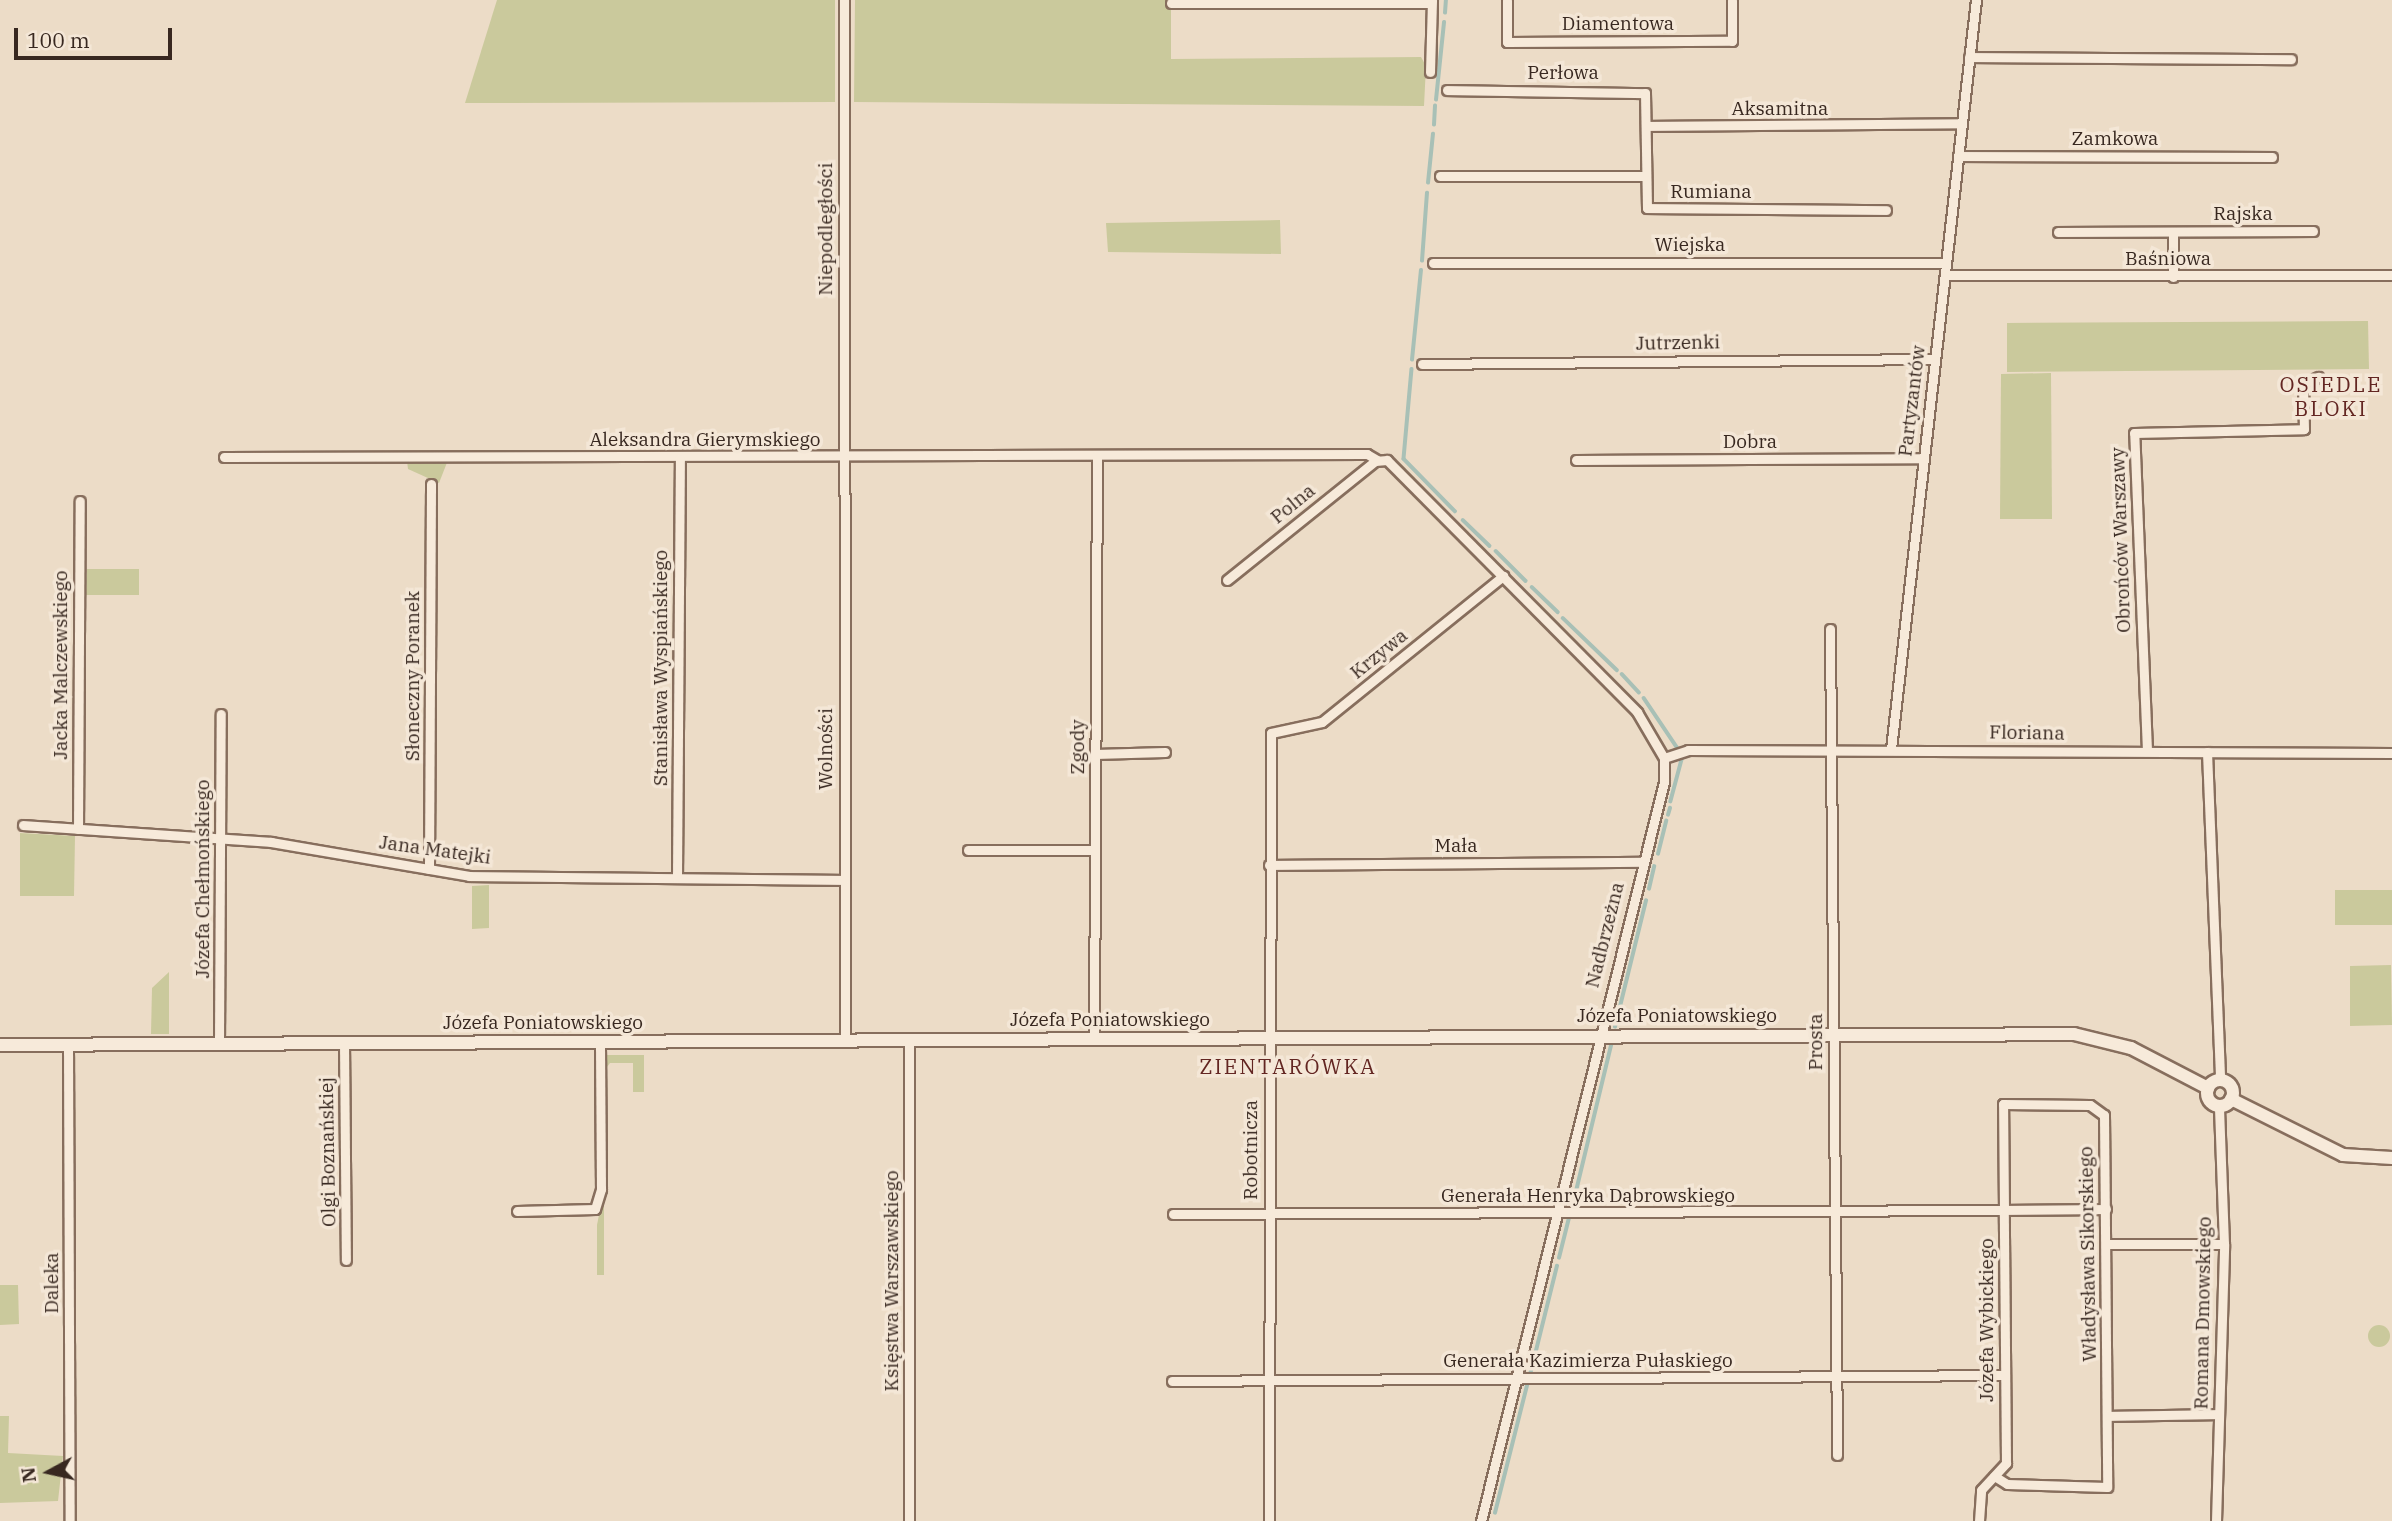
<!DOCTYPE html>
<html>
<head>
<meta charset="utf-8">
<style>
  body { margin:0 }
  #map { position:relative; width:2392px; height:1521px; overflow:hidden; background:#ecdcc7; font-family:"IBM Plex Serif",serif }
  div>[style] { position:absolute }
  .green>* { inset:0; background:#cac99c }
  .round { border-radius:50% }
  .stream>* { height:3.5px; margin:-1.75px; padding:0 1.75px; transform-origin:1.75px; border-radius:1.75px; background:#a8c0b6 }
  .roads { filter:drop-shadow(2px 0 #876e5d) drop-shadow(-2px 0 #876e5d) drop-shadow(0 2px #876e5d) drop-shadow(0 -2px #876e5d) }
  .street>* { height:9px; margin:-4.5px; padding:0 4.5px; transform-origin:4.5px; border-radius:4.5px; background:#f7eada }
  .secondary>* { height:12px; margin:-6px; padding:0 6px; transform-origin:6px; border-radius:6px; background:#f7eada }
  .secondary>.ring { margin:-6px; padding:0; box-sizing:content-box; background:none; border:12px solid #f7eada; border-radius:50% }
  span { translate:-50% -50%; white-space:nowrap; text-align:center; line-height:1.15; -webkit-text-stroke:7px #f4e7d7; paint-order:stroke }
  .street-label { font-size:19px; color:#382820 }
  .neighbourhood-label { font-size:21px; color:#632622; letter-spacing:2px }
  .north { position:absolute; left:14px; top:1437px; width:70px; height:70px; -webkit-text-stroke:5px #f4e7d7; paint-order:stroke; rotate:262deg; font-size:19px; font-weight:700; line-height:28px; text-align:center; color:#382820 }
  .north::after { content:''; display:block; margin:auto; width:24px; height:32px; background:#382820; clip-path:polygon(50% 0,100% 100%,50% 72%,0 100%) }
  .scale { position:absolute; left:14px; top:28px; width:158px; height:32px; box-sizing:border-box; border:4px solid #382820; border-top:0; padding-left:9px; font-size:21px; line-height:24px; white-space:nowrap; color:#382820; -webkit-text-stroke:5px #f4e7d7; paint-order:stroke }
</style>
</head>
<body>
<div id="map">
  <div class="green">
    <div style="clip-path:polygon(497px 0,835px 0,835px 102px,465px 103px)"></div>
    <div style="clip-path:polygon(855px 0,1171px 0,1171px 59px,1421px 57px,1426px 66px,1424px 106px,854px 102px)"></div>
    <div style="clip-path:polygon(1280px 220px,1281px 254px,1108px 252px,1106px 223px)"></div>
    <div style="clip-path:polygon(2368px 321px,2369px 369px,2007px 372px,2007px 323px)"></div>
    <div style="clip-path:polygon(2051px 373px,2052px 519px,2000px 519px,2001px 374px)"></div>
    <div style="clip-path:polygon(448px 460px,439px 483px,408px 469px,407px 461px)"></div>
    <div style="clip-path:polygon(87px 569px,139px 569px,139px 595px,86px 595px)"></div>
    <div style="clip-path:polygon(20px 833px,75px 836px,74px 896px,20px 896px)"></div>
    <div style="clip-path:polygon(489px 885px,489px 928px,472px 929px,472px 886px)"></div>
    <div style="clip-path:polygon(2335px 890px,2392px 890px,2392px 925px,2335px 925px)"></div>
    <div style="clip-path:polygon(2391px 965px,2392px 1025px,2350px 1026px,2350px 966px)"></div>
    <div style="clip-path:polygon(169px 972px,169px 1034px,151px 1034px,152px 988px)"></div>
    <div style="clip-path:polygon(604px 1055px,644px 1055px,644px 1092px,633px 1092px,633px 1063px,610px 1063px,604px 1071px)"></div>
    <div style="clip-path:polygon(604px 1190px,604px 1275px,597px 1275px,597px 1225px)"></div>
    <div style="clip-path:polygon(0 1285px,18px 1285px,19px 1324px,0 1325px)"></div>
    <div class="round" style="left:2368px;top:1325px;width:22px;height:22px"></div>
    <div style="clip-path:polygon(0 1416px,9px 1416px,8px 1453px,63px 1456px,58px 1501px,0 1503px)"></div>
  </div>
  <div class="stream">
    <div style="left:1445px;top:13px;width:13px;rotate:-86deg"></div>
    <div style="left:1436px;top:100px;width:78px;rotate:-84.1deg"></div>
    <div style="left:1434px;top:125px;width:19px;rotate:-87deg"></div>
    <div style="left:1428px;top:183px;width:49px;rotate:-84.2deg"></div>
    <div style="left:1422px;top:261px;width:68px;rotate:-85.8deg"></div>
    <div style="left:1412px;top:360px;width:90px;rotate:-84.3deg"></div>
    <div style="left:1412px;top:369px;width:90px;rotate:95.1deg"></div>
    <div style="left:1404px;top:459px;width:73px;rotate:45.6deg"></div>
    <div style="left:1463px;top:520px;width:37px;rotate:44deg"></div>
    <div style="left:1496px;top:551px;width:42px;rotate:45deg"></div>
    <div style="left:1532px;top:587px;width:36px;rotate:44deg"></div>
    <div style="left:1563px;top:618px;width:75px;rotate:43.9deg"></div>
    <div style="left:1622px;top:674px;width:25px;rotate:47deg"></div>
    <div style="left:1644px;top:698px;width:70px;rotate:56.1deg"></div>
    <div style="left:1683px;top:756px;width:47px;rotate:104.9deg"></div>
    <div style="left:1668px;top:815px;width:7px;rotate:-74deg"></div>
    <div style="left:1658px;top:854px;width:34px;rotate:-76deg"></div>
    <div style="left:1649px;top:889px;width:23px;rotate:-77deg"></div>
    <div style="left:1615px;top:1027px;width:130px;rotate:-76.2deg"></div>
    <div style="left:1572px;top:1208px;width:168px;rotate:-76.5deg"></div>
    <div style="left:1559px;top:1258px;width:41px;rotate:-76deg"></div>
    <div style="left:1530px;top:1375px;width:112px;rotate:-76.1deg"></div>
    <div style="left:1495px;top:1513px;width:131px;rotate:-75.9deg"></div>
  </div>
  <div class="roads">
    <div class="street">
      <div style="left:844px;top:0;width:1041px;rotate:89.94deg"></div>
      <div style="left:1507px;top:0;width:42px;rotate:90deg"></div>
      <div style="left:1507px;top:42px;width:225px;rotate:-0.3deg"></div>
      <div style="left:1732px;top:41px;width:41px;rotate:-90deg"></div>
      <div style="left:1171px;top:3px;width:260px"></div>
      <div style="left:1969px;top:57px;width:322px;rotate:0.4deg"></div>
      <div style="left:1430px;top:72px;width:72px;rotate:-88.4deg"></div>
      <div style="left:1447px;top:90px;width:198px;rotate:0.9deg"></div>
      <div style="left:1645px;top:93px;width:115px;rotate:89deg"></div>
      <div style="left:1647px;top:208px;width:239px;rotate:0.5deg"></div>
      <div style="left:1646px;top:126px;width:316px;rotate:-0.5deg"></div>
      <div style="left:1958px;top:156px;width:314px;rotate:0.2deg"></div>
      <div style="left:1440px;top:176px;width:204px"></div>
      <div style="left:2058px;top:232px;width:255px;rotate:-0.2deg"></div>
      <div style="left:2173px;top:232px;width:45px;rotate:90deg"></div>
      <div style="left:1433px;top:263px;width:513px"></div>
      <div style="left:1945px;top:275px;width:447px"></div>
      <div style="left:1422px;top:364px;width:513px;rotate:-0.56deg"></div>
      <div style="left:224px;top:457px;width:1143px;rotate:-0.15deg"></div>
      <div style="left:1367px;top:454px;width:12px;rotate:31deg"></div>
      <div style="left:1576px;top:460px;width:347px;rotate:-0.3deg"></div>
      <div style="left:1227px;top:580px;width:190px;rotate:-38.8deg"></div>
      <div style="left:1375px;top:461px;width:12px;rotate:-5deg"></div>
      <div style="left:1387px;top:460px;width:355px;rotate:45.2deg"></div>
      <div style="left:1637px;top:712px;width:53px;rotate:59.6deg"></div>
      <div style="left:1664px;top:758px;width:24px;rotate:90deg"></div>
      <div style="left:1664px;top:782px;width:761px;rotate:103.91deg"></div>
      <div style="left:1830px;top:629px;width:826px;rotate:89.51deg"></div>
      <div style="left:1891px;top:749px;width:754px;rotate:-83.53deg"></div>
      <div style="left:2147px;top:751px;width:318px;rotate:-92.3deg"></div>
      <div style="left:2134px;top:433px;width:170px;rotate:-1.3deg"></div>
      <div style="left:2304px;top:429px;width:45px;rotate:-91.3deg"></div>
      <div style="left:2303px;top:384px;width:17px;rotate:-25deg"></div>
      <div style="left:2207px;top:752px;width:329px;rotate:87.7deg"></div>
      <div style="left:1095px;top:754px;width:70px;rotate:-1.6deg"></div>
      <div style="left:1664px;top:758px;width:25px;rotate:-18deg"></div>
      <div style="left:1688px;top:750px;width:704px;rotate:0.24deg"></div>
      <div style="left:23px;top:825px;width:249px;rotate:3.9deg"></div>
      <div style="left:271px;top:842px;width:201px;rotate:9.7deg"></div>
      <div style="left:469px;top:876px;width:375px;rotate:0.6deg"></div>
      <div style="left:78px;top:829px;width:328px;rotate:-89.7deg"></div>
      <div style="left:968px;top:850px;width:127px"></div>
      <div style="left:1269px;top:865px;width:373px;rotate:-0.5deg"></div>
      <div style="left:429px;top:869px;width:385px;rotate:-89.7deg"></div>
      <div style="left:677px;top:877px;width:418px;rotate:-89.6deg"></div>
      <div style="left:1094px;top:1039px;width:583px;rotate:-89.71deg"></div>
      <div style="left:219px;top:1043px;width:329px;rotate:-89.7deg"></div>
      <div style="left:344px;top:1043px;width:217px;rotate:89.5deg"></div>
      <div style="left:68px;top:1045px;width:476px;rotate:89.8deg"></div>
      <div style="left:517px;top:1211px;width:78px;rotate:-1.5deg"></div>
      <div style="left:595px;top:1209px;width:21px;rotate:-73deg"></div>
      <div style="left:601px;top:1189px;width:147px;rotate:-90.4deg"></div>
      <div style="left:1173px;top:1214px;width:831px;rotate:-0.28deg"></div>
      <div style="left:2004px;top:1210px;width:106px;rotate:-90.5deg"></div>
      <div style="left:2003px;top:1104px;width:87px;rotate:0.7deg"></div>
      <div style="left:2090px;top:1105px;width:17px;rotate:36deg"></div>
      <div style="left:2104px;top:1115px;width:372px;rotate:89.5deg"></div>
      <div style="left:2107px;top:1487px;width:100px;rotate:-178.3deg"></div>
      <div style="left:2007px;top:1484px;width:15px;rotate:-148deg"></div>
      <div style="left:2106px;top:1244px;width:118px"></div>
      <div style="left:1172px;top:1381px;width:832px;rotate:-0.41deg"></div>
      <div style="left:2107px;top:1416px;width:112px;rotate:-1deg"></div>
      <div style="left:909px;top:1521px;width:481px;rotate:-90deg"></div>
      <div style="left:1269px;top:1521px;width:788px;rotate:-89.85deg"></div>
      <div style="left:1271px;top:733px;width:52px;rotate:-12.2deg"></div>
      <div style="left:1322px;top:722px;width:233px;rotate:-38.9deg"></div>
      <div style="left:1979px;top:1521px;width:31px;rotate:-86deg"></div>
      <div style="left:1981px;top:1490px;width:37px;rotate:-47deg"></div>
      <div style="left:2006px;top:1463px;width:253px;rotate:-90.5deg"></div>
      <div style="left:2004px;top:1210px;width:102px;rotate:-0.6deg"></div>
      <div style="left:2216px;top:1521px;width:277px;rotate:-88.3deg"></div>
      <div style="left:2224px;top:1244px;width:138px;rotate:-92.1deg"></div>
    </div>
    <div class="secondary">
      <div style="left:0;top:1045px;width:2074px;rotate:-0.3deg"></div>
      <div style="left:2074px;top:1034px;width:59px;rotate:13.8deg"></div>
      <div style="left:2131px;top:1048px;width:87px;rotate:27.5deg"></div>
      <div class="ring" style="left:2207px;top:1080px;width:14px;height:14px"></div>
      <div style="left:2231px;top:1099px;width:125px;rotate:26.6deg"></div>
      <div style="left:2343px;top:1155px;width:49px;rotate:3.5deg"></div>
    </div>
  </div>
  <div class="street-label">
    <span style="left:1618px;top:24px">Diamentowa</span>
    <span style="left:1563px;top:73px">Perłowa</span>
    <span style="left:1780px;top:109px">Aksamitna</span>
    <span style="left:2115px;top:139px">Zamkowa</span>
    <span style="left:1711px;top:192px">Rumiana</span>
    <span style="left:2243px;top:214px">Rajska</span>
    <span style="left:826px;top:229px;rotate:-90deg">Niepodległości</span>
    <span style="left:1690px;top:245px">Wiejska</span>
    <span style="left:2168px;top:259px">Baśniowa</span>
    <span style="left:1678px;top:343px;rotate:-1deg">Jutrzenki</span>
    <span style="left:1912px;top:401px;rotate:-83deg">Partyzantów</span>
    <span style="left:705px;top:440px">Aleksandra Gierymskiego</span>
    <span style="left:1750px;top:442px">Dobra</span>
    <span style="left:1293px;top:504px;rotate:-39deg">Polna</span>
    <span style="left:2121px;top:540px;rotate:-92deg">Obrońców Warszawy</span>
    <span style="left:1379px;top:654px;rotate:-39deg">Krzywa</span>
    <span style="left:61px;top:665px;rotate:-90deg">Jacka Malczewskiego</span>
    <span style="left:661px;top:668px;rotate:-90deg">Stanisława Wyspiańskiego</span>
    <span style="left:413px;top:676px;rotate:-90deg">Słoneczny Poranek</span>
    <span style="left:2027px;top:733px;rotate:1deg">Floriana</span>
    <span style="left:1078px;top:747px;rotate:-90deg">Zgody</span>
    <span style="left:826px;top:749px;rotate:-90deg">Wolności</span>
    <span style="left:1456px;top:846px">Mała</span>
    <span style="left:435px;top:850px;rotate:8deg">Jana Matejki</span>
    <span style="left:203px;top:879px;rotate:-90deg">Józefa Chełmońskiego</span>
    <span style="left:1605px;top:935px;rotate:-76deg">Nadbrzeżna</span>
    <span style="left:1677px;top:1016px">Józefa Poniatowskiego</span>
    <span style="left:1110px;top:1020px">Józefa Poniatowskiego</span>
    <span style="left:543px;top:1023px">Józefa Poniatowskiego</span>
    <span style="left:1816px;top:1042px;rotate:-90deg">Prosta</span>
    <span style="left:1251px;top:1150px;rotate:-90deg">Robotnicza</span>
    <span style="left:328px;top:1152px;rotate:-91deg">Olgi Boznańskiej</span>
    <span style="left:1588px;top:1196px">Generała Henryka Dąbrowskiego</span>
    <span style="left:2088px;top:1254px;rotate:-91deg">Władysława Sikorskiego</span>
    <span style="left:892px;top:1281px;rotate:-90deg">Księstwa Warszawskiego</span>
    <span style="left:52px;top:1283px;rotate:-90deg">Daleka</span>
    <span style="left:2203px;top:1313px;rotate:-89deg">Romana Dmowskiego</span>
    <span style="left:1987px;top:1320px;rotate:-90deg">Józefa Wybickiego</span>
    <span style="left:1588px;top:1361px">Generała Kazimierza Pułaskiego</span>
  </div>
  <div class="neighbourhood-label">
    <span style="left:2331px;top:396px">OSIEDLE<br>BLOKI</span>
    <span style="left:1288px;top:1066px">ZIENTARÓWKA</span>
  </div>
  <div class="north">N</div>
  <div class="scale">100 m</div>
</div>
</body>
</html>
